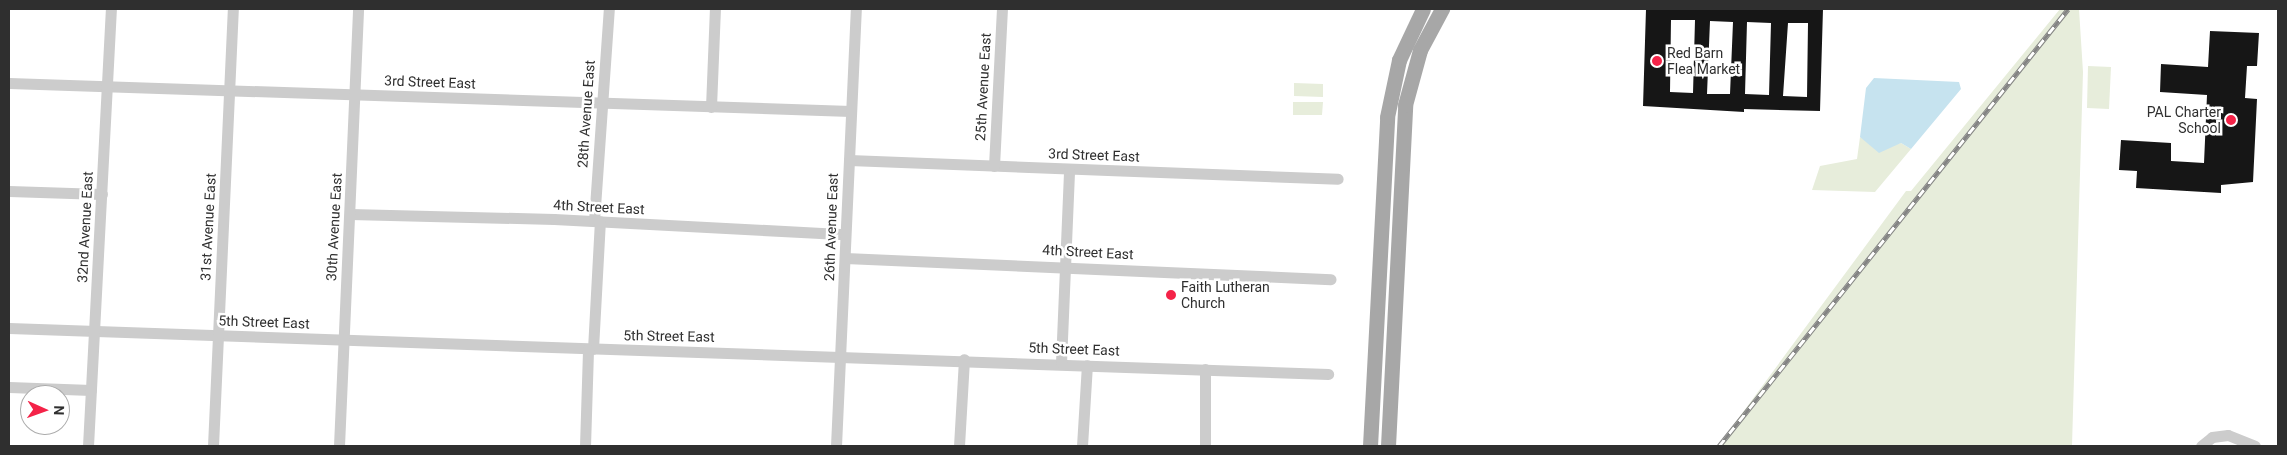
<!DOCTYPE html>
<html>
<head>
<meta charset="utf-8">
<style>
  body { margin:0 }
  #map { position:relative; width:2287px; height:455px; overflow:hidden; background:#fff; font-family:Roboto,sans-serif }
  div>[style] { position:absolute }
  .green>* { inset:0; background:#e7eddb }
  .water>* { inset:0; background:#c6e3ef }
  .building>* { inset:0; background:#161616 }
  .minor>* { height:11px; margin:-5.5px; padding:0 5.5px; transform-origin:5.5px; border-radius:5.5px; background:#ccc }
  .major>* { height:15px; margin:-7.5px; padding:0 7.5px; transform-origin:7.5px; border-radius:7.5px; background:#a7a7a7 }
  .rail>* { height:4.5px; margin-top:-2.25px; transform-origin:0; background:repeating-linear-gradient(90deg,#fff 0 8px,#848484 0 16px); box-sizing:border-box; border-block:1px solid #848484 }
  .dots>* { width:14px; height:14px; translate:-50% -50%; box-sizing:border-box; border:2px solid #fff; border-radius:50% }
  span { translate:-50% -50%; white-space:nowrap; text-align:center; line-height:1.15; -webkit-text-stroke:5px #fff; paint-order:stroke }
  .poi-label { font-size:14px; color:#2f2f2f }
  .left { translate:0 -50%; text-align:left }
  .right { translate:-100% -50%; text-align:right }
  .street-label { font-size:14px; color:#2f2f2f }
  .frame { position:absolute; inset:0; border:10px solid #2f2f2f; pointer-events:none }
  .north { position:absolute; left:20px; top:385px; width:50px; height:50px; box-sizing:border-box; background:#fff; border:1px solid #acacac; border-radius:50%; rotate:92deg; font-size:14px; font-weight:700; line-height:20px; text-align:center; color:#2f2f2f }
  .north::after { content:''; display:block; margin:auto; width:18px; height:22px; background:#f42348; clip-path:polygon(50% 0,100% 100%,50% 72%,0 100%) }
</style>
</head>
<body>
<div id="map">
  <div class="green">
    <div style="clip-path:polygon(2060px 9px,2079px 9px,2083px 72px,2072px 446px,1718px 446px,1906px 191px,1911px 191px)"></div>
    <div style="clip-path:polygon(2088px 66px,2111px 67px,2109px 109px,2087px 108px)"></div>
    <div style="clip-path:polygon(1294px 83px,1323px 84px,1323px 97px,1294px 96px)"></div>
    <div style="clip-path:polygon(1293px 102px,1323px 102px,1322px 115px,1293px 115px)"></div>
    <div style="clip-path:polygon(1860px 137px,1878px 148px,1901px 143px,1911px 149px,1875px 192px,1812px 190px,1820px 166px,1857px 159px)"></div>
  </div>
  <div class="water">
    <div style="clip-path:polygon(1874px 78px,1959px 82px,1961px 89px,1911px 149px,1901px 143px,1879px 153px,1860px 137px,1866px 88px)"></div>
  </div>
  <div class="building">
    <div style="clip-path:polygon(evenodd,1646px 9px,1823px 9px,1820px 111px,1744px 109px,1744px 112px,1643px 106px,1646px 9px,1671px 20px,1695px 20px,1693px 93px,1670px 92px,1671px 20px,1646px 9px,1710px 21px,1733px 22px,1730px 94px,1707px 94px,1710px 21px,1646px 9px,1747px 22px,1771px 23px,1769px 95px,1745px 94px,1747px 22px,1646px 9px,1788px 23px,1808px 23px,1807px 97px,1783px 96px,1788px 23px)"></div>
    <div style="clip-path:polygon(2210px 31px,2259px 33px,2257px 66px,2247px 66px,2245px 98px,2257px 99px,2253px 182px,2221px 185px,2221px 193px,2136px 188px,2137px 171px,2119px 170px,2121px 140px,2171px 143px,2171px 161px,2204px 163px,2207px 95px,2160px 92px,2161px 64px,2208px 67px)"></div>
  </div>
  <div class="minor">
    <div style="left:9px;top:83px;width:842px;rotate:1.9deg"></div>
    <div style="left:711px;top:107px;width:98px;rotate:-87.7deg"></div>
    <div style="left:849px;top:160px;width:489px;rotate:2.2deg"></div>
    <div style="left:994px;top:166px;width:157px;rotate:-87.1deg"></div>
    <div style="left:9px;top:191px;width:93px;rotate:1.8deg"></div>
    <div style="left:350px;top:214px;width:204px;rotate:1.4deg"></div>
    <div style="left:554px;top:219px;width:291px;rotate:3deg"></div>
    <div style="left:594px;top:221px;width:213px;rotate:-86deg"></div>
    <div style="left:845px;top:258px;width:486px;rotate:2.5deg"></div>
    <div style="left:9px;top:328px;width:1320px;rotate:2deg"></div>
    <div style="left:593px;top:349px;width:128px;rotate:-86.9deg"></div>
    <div style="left:1061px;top:363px;width:193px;rotate:-87.6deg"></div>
    <div style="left:9px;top:387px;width:82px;rotate:2.1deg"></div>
    <div style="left:88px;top:446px;width:438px;rotate:-87deg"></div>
    <div style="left:213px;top:446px;width:437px;rotate:-87.4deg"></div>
    <div style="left:339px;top:446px;width:437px;rotate:-87.5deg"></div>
    <div style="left:585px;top:446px;width:97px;rotate:-88.2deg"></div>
    <div style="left:836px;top:446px;width:437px;rotate:-87.4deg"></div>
    <div style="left:959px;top:446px;width:87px;rotate:-86.7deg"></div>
    <div style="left:1082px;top:446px;width:81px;rotate:-86.5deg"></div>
    <div style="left:1205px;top:446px;width:77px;rotate:-90deg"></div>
    <div style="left:2201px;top:446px;width:14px;rotate:-39deg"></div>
    <div style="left:2212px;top:437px;width:16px;rotate:-7deg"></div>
    <div style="left:2228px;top:435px;width:29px;rotate:22deg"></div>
  </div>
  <div class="major">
    <div style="left:1370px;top:446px;width:329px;rotate:-87deg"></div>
    <div style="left:1387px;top:117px;width:58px;rotate:-78.1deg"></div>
    <div style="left:1399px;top:60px;width:56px;rotate:-64.8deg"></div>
    <div style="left:1388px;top:446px;width:341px;rotate:-87.1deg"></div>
    <div style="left:1405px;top:105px;width:57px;rotate:-74.7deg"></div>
    <div style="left:1420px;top:50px;width:47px;rotate:-61.8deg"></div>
  </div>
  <div class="rail">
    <div style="left:1719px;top:446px;width:559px;rotate:-51.39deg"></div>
  </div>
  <div class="dots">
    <div style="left:1657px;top:61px;background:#f42348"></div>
    <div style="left:2231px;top:120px;background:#f42348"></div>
    <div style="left:1171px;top:295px;background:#f42348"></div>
  </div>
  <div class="poi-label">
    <span class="left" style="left:1667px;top:61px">Red Barn<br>Flea Market</span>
    <span class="right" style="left:2221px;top:120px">PAL Charter<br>School</span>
    <span class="left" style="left:1181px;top:295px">Faith Lutheran<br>Church</span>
  </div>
  <div class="street-label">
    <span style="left:430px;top:82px;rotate:2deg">3rd Street East</span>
    <span style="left:983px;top:87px;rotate:-87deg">25th Avenue East</span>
    <span style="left:586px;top:114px;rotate:-86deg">28th Avenue East</span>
    <span style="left:1094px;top:155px;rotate:2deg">3rd Street East</span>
    <span style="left:599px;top:207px;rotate:3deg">4th Street East</span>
    <span style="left:85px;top:227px;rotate:-87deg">32nd Avenue East</span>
    <span style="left:208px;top:227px;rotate:-87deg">31st Avenue East</span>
    <span style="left:334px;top:227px;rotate:-87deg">30th Avenue East</span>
    <span style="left:831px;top:227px;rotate:-88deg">26th Avenue East</span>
    <span style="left:1088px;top:252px;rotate:3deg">4th Street East</span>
    <span style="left:264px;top:322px;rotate:2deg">5th Street East</span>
    <span style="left:669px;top:336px;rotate:1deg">5th Street East</span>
    <span style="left:1074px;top:349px;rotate:2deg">5th Street East</span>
  </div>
  <div class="frame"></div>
  <div class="north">N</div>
</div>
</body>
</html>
